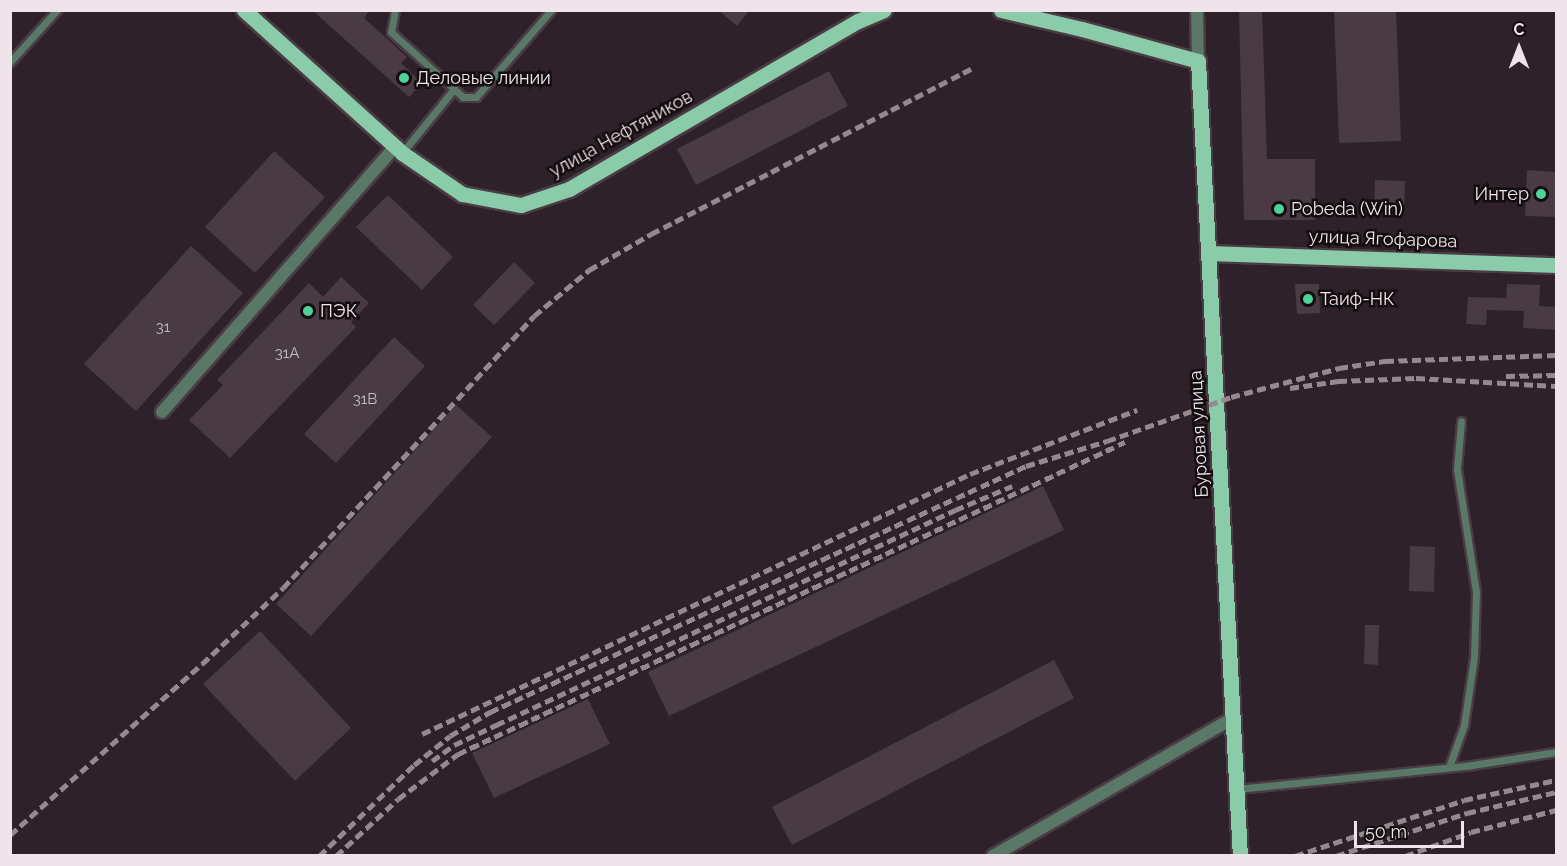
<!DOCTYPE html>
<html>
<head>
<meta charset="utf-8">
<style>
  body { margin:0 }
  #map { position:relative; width:1567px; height:866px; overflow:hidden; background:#2f2129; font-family:Raleway,sans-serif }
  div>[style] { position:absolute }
  .building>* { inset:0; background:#4a3a43 }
  .roads { filter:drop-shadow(2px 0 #4a3c44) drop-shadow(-2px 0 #4a3c44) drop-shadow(0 2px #4a3c44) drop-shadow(0 -2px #4a3c44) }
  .service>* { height:7px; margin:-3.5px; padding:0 3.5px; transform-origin:3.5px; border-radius:3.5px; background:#597867 }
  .minor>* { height:12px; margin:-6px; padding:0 6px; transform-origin:6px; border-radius:6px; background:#597867 }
  .tertiary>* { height:12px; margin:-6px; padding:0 6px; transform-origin:6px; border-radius:6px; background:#597867 }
  .primary>* { height:15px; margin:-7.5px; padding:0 7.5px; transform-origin:7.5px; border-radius:7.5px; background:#8acba9 }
  .rail>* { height:4.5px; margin-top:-2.25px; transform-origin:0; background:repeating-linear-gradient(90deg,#95898f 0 9px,transparent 0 13.5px) }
  .dots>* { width:16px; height:16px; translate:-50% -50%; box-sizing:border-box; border:3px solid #130d10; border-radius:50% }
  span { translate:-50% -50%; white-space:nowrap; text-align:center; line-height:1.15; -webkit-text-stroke:5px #130d10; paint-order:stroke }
  .number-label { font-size:15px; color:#c5bac0 }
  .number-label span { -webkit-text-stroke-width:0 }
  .poi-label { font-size:18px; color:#eee4e9 }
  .left { translate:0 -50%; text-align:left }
  .right { translate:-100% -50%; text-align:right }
  .street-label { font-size:18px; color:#eee4e9 }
  .frame { position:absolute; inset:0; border:12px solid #eee4e9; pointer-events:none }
  .north { position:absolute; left:1489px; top:18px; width:60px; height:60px; -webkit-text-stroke:4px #130d10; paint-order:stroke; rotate:0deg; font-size:16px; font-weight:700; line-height:24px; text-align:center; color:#eee4e9 }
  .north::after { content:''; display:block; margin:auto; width:21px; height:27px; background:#eee4e9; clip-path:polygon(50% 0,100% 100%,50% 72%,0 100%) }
  .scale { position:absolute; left:1354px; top:821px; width:110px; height:27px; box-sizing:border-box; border:3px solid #eee4e9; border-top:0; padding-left:8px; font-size:18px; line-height:21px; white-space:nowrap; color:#eee4e9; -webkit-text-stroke:4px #130d10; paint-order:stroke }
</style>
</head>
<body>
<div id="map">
  <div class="building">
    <div style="clip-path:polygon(312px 10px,370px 10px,364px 18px,407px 57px,401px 63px,422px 83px,409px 97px)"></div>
    <div style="clip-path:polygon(718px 10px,750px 10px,737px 26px)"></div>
    <div style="clip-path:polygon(1239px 10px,1262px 10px,1267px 159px,1315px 159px,1315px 220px,1244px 220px)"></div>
    <div style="clip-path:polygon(1334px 10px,1396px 10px,1401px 141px,1339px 143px)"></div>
    <div style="clip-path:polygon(829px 71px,848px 106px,696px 185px,677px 149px)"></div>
    <div style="clip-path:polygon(274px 151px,325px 197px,255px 273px,205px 227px)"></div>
    <div style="clip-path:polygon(1527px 170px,1557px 172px,1557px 217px,1525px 216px)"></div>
    <div style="clip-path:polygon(1375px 180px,1405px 181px,1404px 211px,1374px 210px)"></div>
    <div style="clip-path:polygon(388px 195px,453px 257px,422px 290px,356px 227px)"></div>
    <div style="clip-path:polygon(191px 246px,243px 293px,136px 411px,84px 364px)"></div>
    <div style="clip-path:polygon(514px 262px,535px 283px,494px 325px,473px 305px)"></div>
    <div style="clip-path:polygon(341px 277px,369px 303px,351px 322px,356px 327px,230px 458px,189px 420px,223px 385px,217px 380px,309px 283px,323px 297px)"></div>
    <div style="clip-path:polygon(1295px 284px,1319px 284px,1320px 313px,1297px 314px)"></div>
    <div style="clip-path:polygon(1507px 284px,1540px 285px,1539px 306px,1557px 307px,1557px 330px,1523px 328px,1524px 311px,1487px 310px,1486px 325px,1466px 324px,1468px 297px,1506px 298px)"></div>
    <div style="clip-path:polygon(394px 337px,425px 366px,336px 463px,304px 434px)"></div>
    <div style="clip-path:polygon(456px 405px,492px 437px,311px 636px,276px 604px)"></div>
    <div style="clip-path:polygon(1043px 486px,1064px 530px,669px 716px,648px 672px)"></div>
    <div style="clip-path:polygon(1410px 546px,1435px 547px,1434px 592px,1409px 591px)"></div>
    <div style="clip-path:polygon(1365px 625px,1379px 625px,1378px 665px,1364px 664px)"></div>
    <div style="clip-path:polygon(260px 631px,351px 728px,295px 781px,203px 684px)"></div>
    <div style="clip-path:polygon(1054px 660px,1074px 698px,792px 845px,772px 807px)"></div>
    <div style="clip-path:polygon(588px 699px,610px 744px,494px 798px,472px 753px)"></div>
  </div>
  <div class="roads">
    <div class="service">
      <div style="left:395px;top:10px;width:22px;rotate:100deg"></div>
      <div style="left:391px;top:32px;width:85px;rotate:42.1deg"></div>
      <div style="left:454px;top:89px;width:82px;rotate:129.1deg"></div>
      <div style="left:10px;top:62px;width:70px;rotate:-47.9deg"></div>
      <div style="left:454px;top:89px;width:12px;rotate:42deg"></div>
      <div style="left:463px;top:97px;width:13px"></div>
      <div style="left:476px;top:97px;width:115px;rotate:-49.2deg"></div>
      <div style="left:1449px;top:767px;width:45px;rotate:-70.3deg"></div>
      <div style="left:1464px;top:725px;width:69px;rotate:-81.6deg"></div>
      <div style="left:1474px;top:657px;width:65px;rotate:-88.2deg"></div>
      <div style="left:1476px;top:592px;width:124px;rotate:-98.8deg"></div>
      <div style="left:1457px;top:469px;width:48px;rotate:-85.2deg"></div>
      <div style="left:1237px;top:789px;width:236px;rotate:-5.8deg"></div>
      <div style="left:1472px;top:765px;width:85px;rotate:-8.8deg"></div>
    </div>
    <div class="minor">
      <div style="left:162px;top:412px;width:353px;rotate:-48.7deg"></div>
      <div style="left:993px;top:856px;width:277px;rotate:-29.9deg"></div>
    </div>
    <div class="tertiary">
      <div style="left:1197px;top:10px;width:51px;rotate:88.9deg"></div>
    </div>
    <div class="primary">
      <div style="left:244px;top:10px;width:213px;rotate:42.1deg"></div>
      <div style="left:402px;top:153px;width:73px;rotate:34.3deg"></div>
      <div style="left:462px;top:194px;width:60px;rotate:10.6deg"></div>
      <div style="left:521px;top:205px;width:51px;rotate:-18.4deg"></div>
      <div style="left:569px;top:189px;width:334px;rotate:-30.2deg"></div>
      <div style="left:858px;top:21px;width:28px;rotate:-23deg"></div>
      <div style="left:1001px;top:10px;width:83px;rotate:13.2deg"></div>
      <div style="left:1082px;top:29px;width:120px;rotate:15.4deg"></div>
      <div style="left:1198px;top:61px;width:796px;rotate:86.98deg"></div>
      <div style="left:1209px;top:253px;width:347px;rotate:2deg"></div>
    </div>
  </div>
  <div class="rail">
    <div style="left:1506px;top:376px;width:50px;rotate:-1.1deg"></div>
    <div style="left:1290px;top:388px;width:49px;rotate:-8.3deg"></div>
    <div style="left:1338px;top:381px;width:78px;rotate:-2.2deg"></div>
    <div style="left:1416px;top:378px;width:140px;rotate:3.3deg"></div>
    <div style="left:422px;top:734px;width:607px;rotate:-25.38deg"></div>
    <div style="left:970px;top:474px;width:179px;rotate:-21deg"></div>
    <div style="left:432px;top:761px;width:27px;rotate:-36deg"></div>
    <div style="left:454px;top:745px;width:47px;rotate:-25.5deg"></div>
    <div style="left:496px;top:725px;width:507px;rotate:-25.1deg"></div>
    <div style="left:955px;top:510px;width:62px;rotate:-22.8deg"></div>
    <div style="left:10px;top:835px;width:257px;rotate:-41.7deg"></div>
    <div style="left:202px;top:664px;width:111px;rotate:-43.2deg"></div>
    <div style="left:283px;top:588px;width:370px;rotate:-47.3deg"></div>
    <div style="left:534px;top:316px;width:72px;rotate:-39.9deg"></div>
    <div style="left:589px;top:270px;width:72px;rotate:-30.1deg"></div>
    <div style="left:651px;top:234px;width:364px;rotate:-27.3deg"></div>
    <div style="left:319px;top:856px;width:132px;rotate:-43.8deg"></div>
    <div style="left:414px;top:765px;width:46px;rotate:-38.9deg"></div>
    <div style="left:450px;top:736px;width:47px;rotate:-31deg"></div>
    <div style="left:490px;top:712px;width:590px;rotate:-24.65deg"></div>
    <div style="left:1026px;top:466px;width:85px;rotate:-17.2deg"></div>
    <div style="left:1107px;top:441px;width:132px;rotate:-19.5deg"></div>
    <div style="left:1231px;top:397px;width:112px;rotate:-15deg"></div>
    <div style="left:1339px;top:368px;width:47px;rotate:-8.7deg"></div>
    <div style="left:1385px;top:361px;width:171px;rotate:-2deg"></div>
    <div style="left:336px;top:856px;width:84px;rotate:-42.6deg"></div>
    <div style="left:398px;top:799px;width:75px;rotate:-36.9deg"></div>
    <div style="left:458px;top:754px;width:736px;rotate:-25.07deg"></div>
    <div style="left:1295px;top:856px;width:178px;rotate:-18.3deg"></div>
    <div style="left:1464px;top:800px;width:94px;rotate:-12.3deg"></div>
    <div style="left:1336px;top:856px;width:138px;rotate:-18.2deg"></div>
    <div style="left:1467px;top:813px;width:91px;rotate:-13.3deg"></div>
    <div style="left:1405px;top:856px;width:70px;rotate:-20deg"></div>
    <div style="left:1471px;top:832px;width:88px;rotate:-14.5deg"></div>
  </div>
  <div class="dots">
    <div style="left:404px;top:78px;background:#4dd39a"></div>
    <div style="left:1541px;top:194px;background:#4dd39a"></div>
    <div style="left:1279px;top:209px;background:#4dd39a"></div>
    <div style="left:1308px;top:299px;background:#4dd39a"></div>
    <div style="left:308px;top:311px;background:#4dd39a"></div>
  </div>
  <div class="number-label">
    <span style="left:163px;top:328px">31</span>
    <span style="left:287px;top:354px">31А</span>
    <span style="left:365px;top:400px">31В</span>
  </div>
  <div class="poi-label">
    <span class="left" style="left:416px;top:78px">Деловые линии</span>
    <span class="right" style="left:1529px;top:194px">Интер</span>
    <span class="left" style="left:1291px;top:209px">Pobeda (Win)</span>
    <span class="left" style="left:1320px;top:299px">Таиф-НК</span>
    <span class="left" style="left:320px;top:311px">ПЭК</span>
  </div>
  <div class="street-label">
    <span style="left:621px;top:134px;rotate:-29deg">улица Нефтяников</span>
    <span style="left:1383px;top:239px;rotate:2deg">улица Ягофарова</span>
    <span style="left:1199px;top:434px;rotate:-93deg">Буровая улица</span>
  </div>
  <div class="frame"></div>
  <div class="north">С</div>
  <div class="scale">50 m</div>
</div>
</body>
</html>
